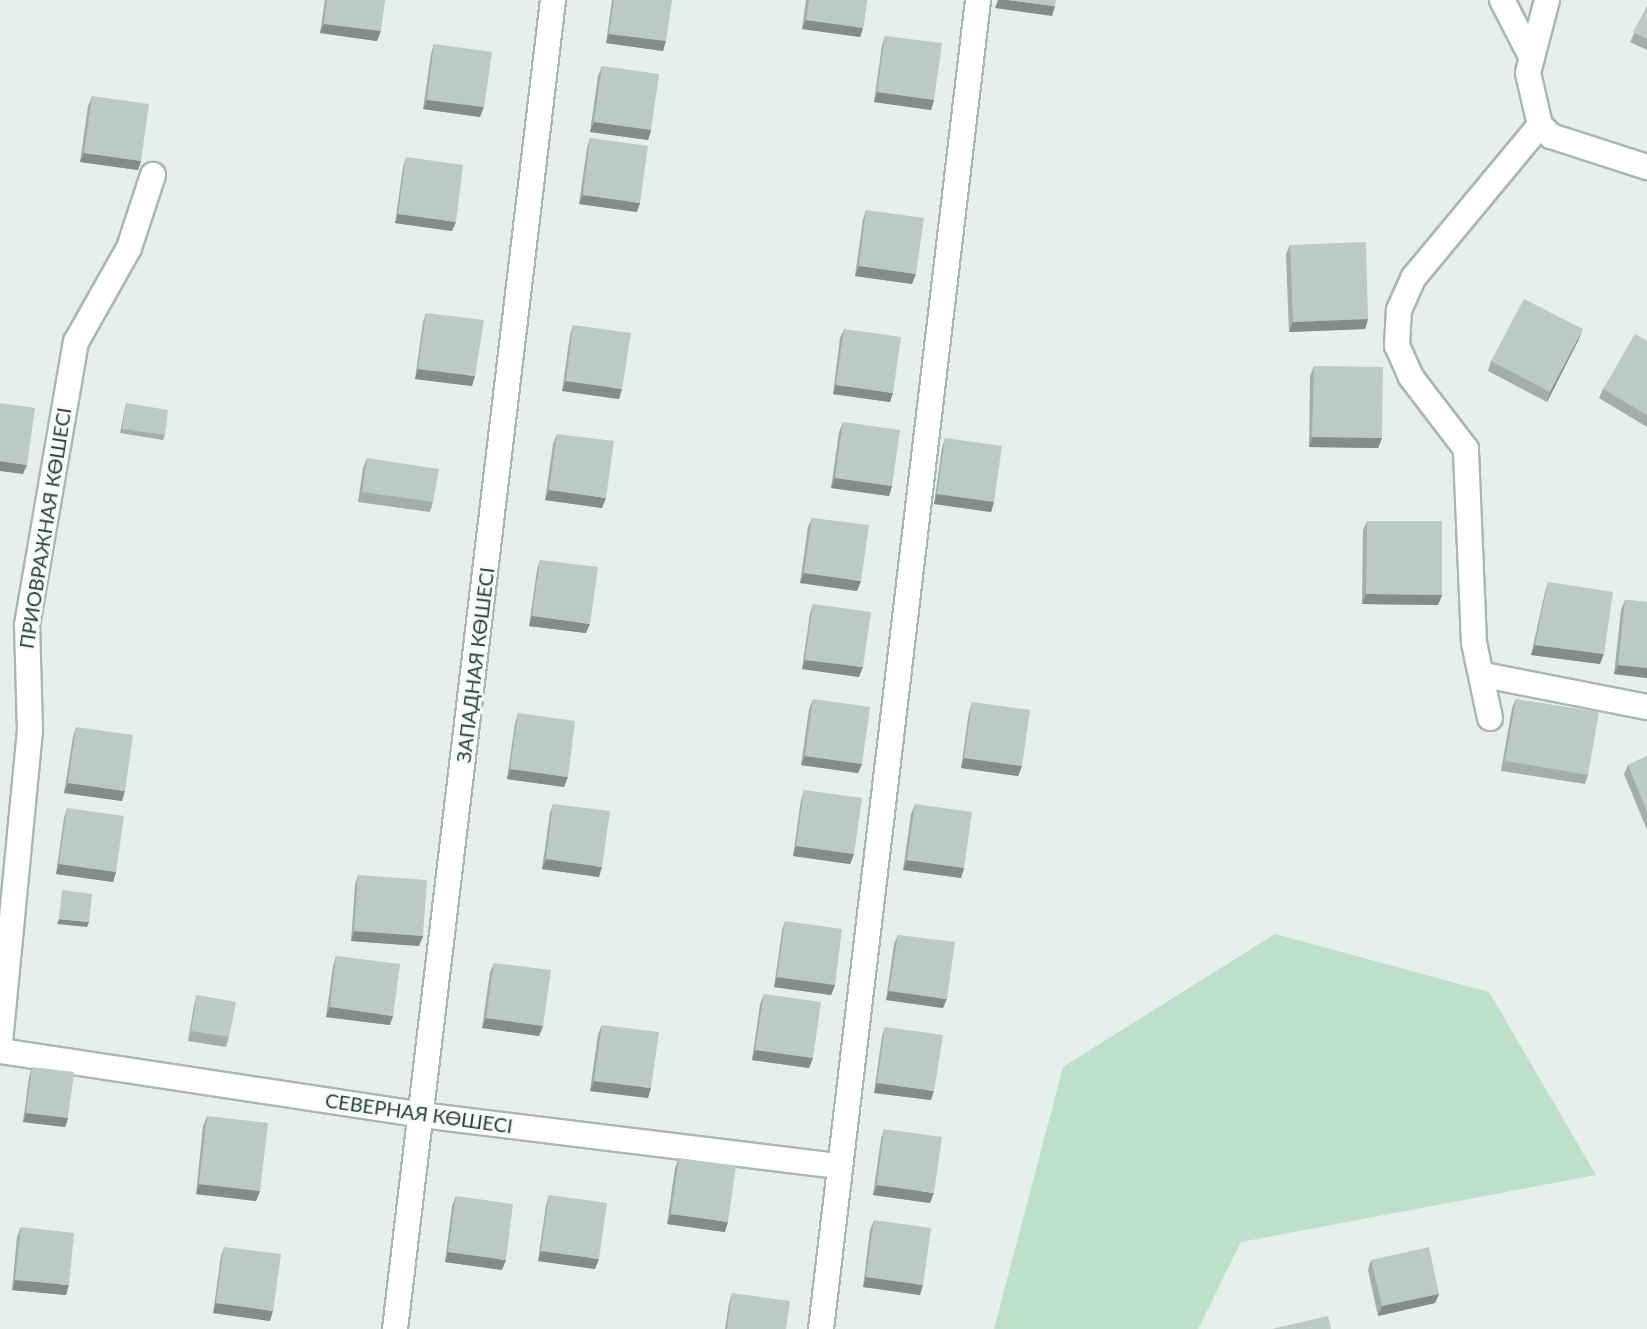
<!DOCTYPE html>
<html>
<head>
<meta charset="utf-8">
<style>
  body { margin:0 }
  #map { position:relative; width:1647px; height:1329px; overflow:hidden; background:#e6efeb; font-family:Lato,sans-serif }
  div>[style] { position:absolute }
  .green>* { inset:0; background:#bfe0c8 }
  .roads { filter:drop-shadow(2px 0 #a8b8b2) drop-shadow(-2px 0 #a8b8b2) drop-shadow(0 2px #a8b8b2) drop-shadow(0 -2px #a8b8b2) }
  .minor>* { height:24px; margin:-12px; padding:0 12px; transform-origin:12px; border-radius:12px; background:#fff }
  .wall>* { inset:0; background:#a1aea9 }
  .shaded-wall>* { inset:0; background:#838d89 }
  .building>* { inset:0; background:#bbcac4 }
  span { translate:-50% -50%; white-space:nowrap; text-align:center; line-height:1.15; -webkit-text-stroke:6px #f7fbf9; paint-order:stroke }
  .street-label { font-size:20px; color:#24423a }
</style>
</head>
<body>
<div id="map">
  <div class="green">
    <div style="clip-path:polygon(1275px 934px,1489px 992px,1596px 1175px,1241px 1242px,1198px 1329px,994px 1329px,1063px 1067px)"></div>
  </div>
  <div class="roads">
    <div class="minor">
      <div style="left:1502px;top:0;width:65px;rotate:62.7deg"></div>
      <div style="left:1547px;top:0;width:75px;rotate:104.6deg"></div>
      <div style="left:1528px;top:73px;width:53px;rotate:77deg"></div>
      <div style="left:1540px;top:125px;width:16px;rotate:45deg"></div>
      <div style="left:1551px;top:136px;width:101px;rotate:17.9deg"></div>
      <div style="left:1484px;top:675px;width:166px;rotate:11.1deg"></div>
      <div style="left:1490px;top:718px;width:77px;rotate:-102deg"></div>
      <div style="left:1474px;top:643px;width:194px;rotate:-92.4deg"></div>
      <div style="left:1466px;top:449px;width:91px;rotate:-127.4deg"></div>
      <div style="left:1411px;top:377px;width:34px;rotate:-114deg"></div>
      <div style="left:1397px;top:346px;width:36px;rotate:-87deg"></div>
      <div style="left:1399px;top:310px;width:36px;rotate:-66deg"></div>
      <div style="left:1414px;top:277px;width:197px;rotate:-50.3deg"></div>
      <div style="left:0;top:1042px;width:312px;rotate:-84.5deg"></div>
      <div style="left:30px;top:731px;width:106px;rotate:-91.6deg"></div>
      <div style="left:27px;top:625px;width:287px;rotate:-80.2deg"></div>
      <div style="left:76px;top:342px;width:108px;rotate:-60.6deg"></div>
      <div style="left:129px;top:248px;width:77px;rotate:-71.8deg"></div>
      <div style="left:0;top:1051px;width:427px;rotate:8.6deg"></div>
      <div style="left:422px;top:1115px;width:420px;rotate:7deg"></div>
      <div style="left:395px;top:1329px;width:1338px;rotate:-83.22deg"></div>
      <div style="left:821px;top:1329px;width:1338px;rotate:-83.26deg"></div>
    </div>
  </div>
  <div class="wall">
    <div style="clip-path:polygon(325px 0,385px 0,377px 41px,320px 33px)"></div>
    <div style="clip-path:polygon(612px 0,672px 0,663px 51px,606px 43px)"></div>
    <div style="clip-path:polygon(806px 0,867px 0,863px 28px,860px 37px,802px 29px)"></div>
    <div style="clip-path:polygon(1647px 6px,1647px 50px,1630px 42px)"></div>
    <div style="clip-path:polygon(885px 36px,934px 100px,931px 110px,874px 102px,882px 45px)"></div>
    <div style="clip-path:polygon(434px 44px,480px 117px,423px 109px,431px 54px)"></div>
    <div style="clip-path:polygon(602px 66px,651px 130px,648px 140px,590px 132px,598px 76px)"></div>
    <div style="clip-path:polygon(92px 96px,141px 161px,138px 170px,80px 162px,88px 106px)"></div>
    <div style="clip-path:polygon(590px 138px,637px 212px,579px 204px,587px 148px)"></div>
    <div style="clip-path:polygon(406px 157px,452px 231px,395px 223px,403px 167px)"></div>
    <div style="clip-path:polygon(866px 210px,912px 284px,855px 276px,863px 219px)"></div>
    <div style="clip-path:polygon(1290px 245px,1368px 319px,1365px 329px,1289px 332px,1286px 254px)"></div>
    <div style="clip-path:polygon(426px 313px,472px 386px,415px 379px,423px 322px)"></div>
    <div style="clip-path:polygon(573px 325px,619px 399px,562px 391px,570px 335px)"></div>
    <div style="clip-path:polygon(844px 329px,890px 402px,833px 394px,840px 338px)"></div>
    <div style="clip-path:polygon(1579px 339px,1547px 402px,1488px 371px,1491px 361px)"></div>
    <div style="clip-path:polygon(1647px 341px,1647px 427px,1599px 398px,1603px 389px)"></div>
    <div style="clip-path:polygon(1314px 366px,1382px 438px,1378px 448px,1309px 447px,1310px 376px)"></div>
    <div style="clip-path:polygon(126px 403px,165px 435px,163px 440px,120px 433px)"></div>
    <div style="clip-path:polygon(843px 422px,892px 486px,889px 496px,831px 488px,839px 432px)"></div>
    <div style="clip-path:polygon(557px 434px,602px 508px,545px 500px,553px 444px)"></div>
    <div style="clip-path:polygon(945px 438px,994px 502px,991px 512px,934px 504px,942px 448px)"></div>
    <div style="clip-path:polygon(367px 458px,433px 502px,430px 512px,358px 502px,363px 468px)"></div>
    <div style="clip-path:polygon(812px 518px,857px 591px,800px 583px,808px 527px)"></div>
    <div style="clip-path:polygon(1367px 521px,1442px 595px,1438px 605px,1362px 604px,1363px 530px)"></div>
    <div style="clip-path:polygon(540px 560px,586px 633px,529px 626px,537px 570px)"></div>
    <div style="clip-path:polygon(1548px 582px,1600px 664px,1531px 655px,1545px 592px)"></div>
    <div style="clip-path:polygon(1625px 600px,1647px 602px,1647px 678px,1614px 674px,1621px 610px)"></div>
    <div style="clip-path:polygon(813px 604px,859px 677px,802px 669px,810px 613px)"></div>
    <div style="clip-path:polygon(813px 699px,862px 764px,858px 773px,801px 765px,809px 709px)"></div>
    <div style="clip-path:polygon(1516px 699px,1588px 775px,1585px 784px,1501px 771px,1512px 708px)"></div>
    <div style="clip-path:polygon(972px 702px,1022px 766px,1018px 776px,961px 768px,969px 712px)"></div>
    <div style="clip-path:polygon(518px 713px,564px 787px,507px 779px,515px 723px)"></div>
    <div style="clip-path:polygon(76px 727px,122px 801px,64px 793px,73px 737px)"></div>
    <div style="clip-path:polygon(1647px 756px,1647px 830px,1624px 774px,1628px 765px)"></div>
    <div style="clip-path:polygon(804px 790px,854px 854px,850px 864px,793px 856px,801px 800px)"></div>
    <div style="clip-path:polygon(553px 804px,599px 877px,542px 869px,550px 813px)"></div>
    <div style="clip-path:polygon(915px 804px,964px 868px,961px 878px,903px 870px,911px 814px)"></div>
    <div style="clip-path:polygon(67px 808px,116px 872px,113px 882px,56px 874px,64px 818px)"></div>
    <div style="clip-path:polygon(358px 875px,423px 936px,419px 946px,351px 941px,355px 885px)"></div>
    <div style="clip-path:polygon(785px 921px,835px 985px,831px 995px,774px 987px,782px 931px)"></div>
    <div style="clip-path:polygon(898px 935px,943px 1008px,886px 1000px,894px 944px)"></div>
    <div style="clip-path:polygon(336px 956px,390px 1025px,326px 1017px,333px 966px)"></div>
    <div style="clip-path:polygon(494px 963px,543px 1026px,539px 1036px,482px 1028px,490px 972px)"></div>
    <div style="clip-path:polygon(764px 994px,813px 1058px,809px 1068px,752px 1060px,760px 1004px)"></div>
    <div style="clip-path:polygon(197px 995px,229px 1037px,226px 1047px,188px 1041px,194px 1005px)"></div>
    <div style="clip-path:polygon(602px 1025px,648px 1098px,590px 1091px,598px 1034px)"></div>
    <div style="clip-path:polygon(885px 1027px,931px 1100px,874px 1093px,882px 1036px)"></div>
    <div style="clip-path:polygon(32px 1067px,68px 1118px,65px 1127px,23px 1122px,29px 1077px)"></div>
    <div style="clip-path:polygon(207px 1116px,260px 1191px,256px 1201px,196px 1194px,203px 1126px)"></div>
    <div style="clip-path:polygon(884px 1129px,930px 1203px,873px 1195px,881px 1139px)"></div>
    <div style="clip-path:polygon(679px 1158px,725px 1232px,667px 1224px,675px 1168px)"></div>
    <div style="clip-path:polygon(549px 1195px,595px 1269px,538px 1261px,546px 1205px)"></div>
    <div style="clip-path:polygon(456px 1196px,502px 1270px,445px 1262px,452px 1206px)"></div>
    <div style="clip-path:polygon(874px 1220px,920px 1295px,863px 1287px,870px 1230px)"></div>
    <div style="clip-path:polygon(21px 1227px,66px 1295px,12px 1290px,17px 1237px)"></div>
    <div style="clip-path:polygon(224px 1247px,270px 1321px,213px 1313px,221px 1256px)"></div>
    <div style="clip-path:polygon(1371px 1260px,1439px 1294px,1435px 1303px,1378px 1316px,1368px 1270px)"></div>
    <div style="clip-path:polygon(732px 1293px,786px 1329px,725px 1329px,729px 1303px)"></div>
  </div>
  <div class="shaded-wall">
    <div style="clip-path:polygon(998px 0,1008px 0,1055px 6px,1052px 16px,995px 8px)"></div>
    <div style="clip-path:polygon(806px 20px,863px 28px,860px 37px,802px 29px)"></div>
    <div style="clip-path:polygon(324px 24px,381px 31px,377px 41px,320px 33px)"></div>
    <div style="clip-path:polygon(609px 34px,666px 41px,663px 51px,606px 43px)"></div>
    <div style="clip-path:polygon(877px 92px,934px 100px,931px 110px,874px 102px)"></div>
    <div style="clip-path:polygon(427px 100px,484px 107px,480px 117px,423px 109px)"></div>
    <div style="clip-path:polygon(594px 122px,651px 130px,648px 140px,590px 132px)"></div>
    <div style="clip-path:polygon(84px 153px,141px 161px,138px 170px,80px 162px)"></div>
    <div style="clip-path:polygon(583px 195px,640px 203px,637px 212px,579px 204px)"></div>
    <div style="clip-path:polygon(398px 214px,456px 222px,452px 231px,395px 223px)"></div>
    <div style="clip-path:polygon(859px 266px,916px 274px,912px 284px,855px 276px)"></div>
    <div style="clip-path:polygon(1368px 319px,1365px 329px,1289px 332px,1293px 322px)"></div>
    <div style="clip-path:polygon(1583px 329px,1579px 339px,1547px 402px,1550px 392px)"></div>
    <div style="clip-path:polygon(418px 369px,475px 376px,472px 386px,415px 379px)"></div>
    <div style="clip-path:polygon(566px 381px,622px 389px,619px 399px,562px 391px)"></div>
    <div style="clip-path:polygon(836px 385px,893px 393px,890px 402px,833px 394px)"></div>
    <div style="clip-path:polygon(1312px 437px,1382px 438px,1378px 448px,1309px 447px)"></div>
    <div style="clip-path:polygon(0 461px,27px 465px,23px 474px,0 471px)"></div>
    <div style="clip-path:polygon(835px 478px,892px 486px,889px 496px,831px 488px)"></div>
    <div style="clip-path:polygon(549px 490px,606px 498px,602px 508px,545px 500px)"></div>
    <div style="clip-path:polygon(937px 494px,994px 502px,991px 512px,934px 504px)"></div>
    <div style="clip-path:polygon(804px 573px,861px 581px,857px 591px,800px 583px)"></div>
    <div style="clip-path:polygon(1366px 594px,1442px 595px,1438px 605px,1362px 604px)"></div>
    <div style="clip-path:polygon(532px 616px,590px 624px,586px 633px,529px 626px)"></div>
    <div style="clip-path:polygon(1535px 645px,1604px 654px,1600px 664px,1531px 655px)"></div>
    <div style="clip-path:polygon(805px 660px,863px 667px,859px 677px,802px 669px)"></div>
    <div style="clip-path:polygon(1618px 665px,1647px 668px,1647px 678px,1614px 674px)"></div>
    <div style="clip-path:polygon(805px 756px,862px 764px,858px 773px,801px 765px)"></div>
    <div style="clip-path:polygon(964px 758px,1022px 766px,1018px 776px,961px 768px)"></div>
    <div style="clip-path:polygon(510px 769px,568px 777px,564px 787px,507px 779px)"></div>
    <div style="clip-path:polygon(68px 783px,125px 791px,122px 801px,64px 793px)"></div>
    <div style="clip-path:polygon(796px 846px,854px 854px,850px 864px,793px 856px)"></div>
    <div style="clip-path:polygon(546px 859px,602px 867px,599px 877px,542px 869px)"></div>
    <div style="clip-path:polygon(907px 860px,964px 868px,961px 878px,903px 870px)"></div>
    <div style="clip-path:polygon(59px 864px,116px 872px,113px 882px,56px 874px)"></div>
    <div style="clip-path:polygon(59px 919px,89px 922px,87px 927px,57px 924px)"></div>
    <div style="clip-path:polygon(354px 931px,423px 936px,419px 946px,351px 941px)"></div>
    <div style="clip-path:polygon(777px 977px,835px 985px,831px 995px,774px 987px)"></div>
    <div style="clip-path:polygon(889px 991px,947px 999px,943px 1008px,886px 1000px)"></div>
    <div style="clip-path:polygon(330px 1007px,393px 1016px,390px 1025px,326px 1017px)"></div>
    <div style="clip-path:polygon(486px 1018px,543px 1026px,539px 1036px,482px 1028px)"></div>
    <div style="clip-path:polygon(755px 1050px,813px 1058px,809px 1068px,752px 1060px)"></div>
    <div style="clip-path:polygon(594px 1081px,651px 1088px,648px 1098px,590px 1091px)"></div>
    <div style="clip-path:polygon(877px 1083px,934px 1091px,931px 1100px,874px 1093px)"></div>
    <div style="clip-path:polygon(26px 1113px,68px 1118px,65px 1127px,23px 1122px)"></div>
    <div style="clip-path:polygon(199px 1184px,260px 1191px,256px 1201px,196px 1194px)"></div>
    <div style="clip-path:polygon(877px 1185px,934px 1193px,930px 1203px,873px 1195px)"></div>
    <div style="clip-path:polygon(671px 1214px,728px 1222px,725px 1232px,667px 1224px)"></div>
    <div style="clip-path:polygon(541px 1251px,599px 1259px,595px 1269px,538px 1261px)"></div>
    <div style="clip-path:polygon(448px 1252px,506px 1260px,502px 1270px,445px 1262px)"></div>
    <div style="clip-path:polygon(866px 1277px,923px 1285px,920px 1295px,863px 1287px)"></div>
    <div style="clip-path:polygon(15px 1280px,69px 1285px,66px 1295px,12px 1290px)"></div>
    <div style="clip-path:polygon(1439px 1294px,1435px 1303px,1378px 1316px,1382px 1306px)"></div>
    <div style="clip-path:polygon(216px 1303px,273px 1311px,270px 1321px,213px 1313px)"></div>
  </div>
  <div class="building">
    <div style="clip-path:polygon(327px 0,385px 0,381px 31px,324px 24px)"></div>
    <div style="clip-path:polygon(614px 0,672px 0,666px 41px,609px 34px)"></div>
    <div style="clip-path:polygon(809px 0,867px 0,863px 28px,806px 20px)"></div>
    <div style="clip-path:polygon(1008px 0,1056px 0,1055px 6px)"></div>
    <div style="clip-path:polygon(1647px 6px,1647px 39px,1633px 32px)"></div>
    <div style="clip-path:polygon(885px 36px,942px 43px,934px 100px,877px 92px)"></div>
    <div style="clip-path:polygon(434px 44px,492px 52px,484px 107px,427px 100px)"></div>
    <div style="clip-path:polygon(602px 66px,659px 74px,651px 130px,594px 122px)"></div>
    <div style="clip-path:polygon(92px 96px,149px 104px,141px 161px,84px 153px)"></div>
    <div style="clip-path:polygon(590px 138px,648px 146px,640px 203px,583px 195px)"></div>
    <div style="clip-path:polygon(406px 157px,463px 165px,456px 222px,398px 214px)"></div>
    <div style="clip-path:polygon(866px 210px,924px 218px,916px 274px,859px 266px)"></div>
    <div style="clip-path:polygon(1366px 242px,1368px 319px,1293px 322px,1290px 245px)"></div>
    <div style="clip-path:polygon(1524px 299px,1583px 329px,1550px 392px,1491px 361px)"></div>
    <div style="clip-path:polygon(426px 313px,484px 320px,475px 376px,418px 369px)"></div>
    <div style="clip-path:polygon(573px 325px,631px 333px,622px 389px,566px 381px)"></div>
    <div style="clip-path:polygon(844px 329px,901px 337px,893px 393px,836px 385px)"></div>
    <div style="clip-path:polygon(1635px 334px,1647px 341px,1647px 415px,1603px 389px)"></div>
    <div style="clip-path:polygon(1314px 366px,1383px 367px,1382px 438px,1312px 437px)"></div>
    <div style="clip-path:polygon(0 403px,35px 408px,27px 465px,0 461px)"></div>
    <div style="clip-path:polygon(126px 403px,168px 410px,165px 435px,122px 429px)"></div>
    <div style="clip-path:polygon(843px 422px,900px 430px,892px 486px,835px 478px)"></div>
    <div style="clip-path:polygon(557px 434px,614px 441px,606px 498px,549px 490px)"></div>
    <div style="clip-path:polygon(945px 438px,1002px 446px,994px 502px,937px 494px)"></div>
    <div style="clip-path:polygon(367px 458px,439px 469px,433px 502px,362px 492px)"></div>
    <div style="clip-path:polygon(812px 518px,869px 525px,861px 581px,804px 573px)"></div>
    <div style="clip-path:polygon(1367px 521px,1442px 521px,1442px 595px,1366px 594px)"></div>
    <div style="clip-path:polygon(540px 560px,598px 567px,590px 624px,532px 616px)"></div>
    <div style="clip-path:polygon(1548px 582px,1613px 592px,1604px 654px,1535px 645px)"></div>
    <div style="clip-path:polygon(1625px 600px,1647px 602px,1647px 668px,1618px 665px)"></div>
    <div style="clip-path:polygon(813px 604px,871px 612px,863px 667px,805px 660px)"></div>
    <div style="clip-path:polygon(813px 699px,870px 707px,862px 764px,805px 756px)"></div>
    <div style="clip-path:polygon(1516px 699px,1599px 712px,1588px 775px,1505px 761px)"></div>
    <div style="clip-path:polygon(972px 702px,1030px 710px,1022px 766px,964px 758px)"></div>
    <div style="clip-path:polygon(518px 713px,575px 721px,568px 777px,510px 769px)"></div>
    <div style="clip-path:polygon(76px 727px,133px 735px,125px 791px,68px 783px)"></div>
    <div style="clip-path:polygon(1647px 756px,1647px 812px,1628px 765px)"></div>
    <div style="clip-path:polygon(804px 790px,862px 798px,854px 854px,796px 846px)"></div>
    <div style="clip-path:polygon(553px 804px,610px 811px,602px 867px,546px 859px)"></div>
    <div style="clip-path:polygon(915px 804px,972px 812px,964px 868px,907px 860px)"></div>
    <div style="clip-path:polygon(67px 808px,124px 816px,116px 872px,59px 864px)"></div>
    <div style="clip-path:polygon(358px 875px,427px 880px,423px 936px,354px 931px)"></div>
    <div style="clip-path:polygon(62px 890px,92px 894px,89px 922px,59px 919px)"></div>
    <div style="clip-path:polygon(785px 921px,842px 929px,835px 985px,777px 977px)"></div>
    <div style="clip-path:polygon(898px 935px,955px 942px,947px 999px,889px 991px)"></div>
    <div style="clip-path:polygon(336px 956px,400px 964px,393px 1016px,330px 1007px)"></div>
    <div style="clip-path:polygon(494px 963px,551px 970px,543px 1026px,486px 1018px)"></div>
    <div style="clip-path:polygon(764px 994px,821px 1002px,813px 1058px,755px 1050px)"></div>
    <div style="clip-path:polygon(197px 995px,236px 1002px,229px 1037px,191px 1031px)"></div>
    <div style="clip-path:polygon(602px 1025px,659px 1032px,651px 1088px,594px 1081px)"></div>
    <div style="clip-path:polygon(885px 1027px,943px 1035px,934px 1091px,877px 1083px)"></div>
    <div style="clip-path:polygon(32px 1067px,74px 1072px,68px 1118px,26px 1113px)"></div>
    <div style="clip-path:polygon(207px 1116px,268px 1123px,260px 1191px,199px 1184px)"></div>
    <div style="clip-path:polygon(884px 1129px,942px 1137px,934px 1193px,877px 1185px)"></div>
    <div style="clip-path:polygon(679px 1158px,736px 1166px,728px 1222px,671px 1214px)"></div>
    <div style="clip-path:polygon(549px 1195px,607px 1203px,599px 1259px,541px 1251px)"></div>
    <div style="clip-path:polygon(456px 1196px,513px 1204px,506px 1260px,448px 1252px)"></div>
    <div style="clip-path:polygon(874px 1220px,931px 1228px,923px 1285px,866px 1277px)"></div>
    <div style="clip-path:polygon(21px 1227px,74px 1233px,69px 1285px,15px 1280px)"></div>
    <div style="clip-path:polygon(224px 1247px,281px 1254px,273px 1311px,216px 1303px)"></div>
    <div style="clip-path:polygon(1429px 1247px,1439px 1294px,1382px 1306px,1371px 1260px)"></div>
    <div style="clip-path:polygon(732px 1293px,790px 1301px,786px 1329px,727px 1329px)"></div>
    <div style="clip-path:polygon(1328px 1316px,1331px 1329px,1272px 1329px)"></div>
  </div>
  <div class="street-label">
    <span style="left:45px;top:528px;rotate:-81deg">ПРИОВРАЖНАЯ КӨШЕСІ</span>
    <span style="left:475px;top:665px;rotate:-83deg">ЗАПАДНАЯ КӨШЕСІ</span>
    <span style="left:419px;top:1113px;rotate:8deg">СЕВЕРНАЯ КӨШЕСІ</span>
  </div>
</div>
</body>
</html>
